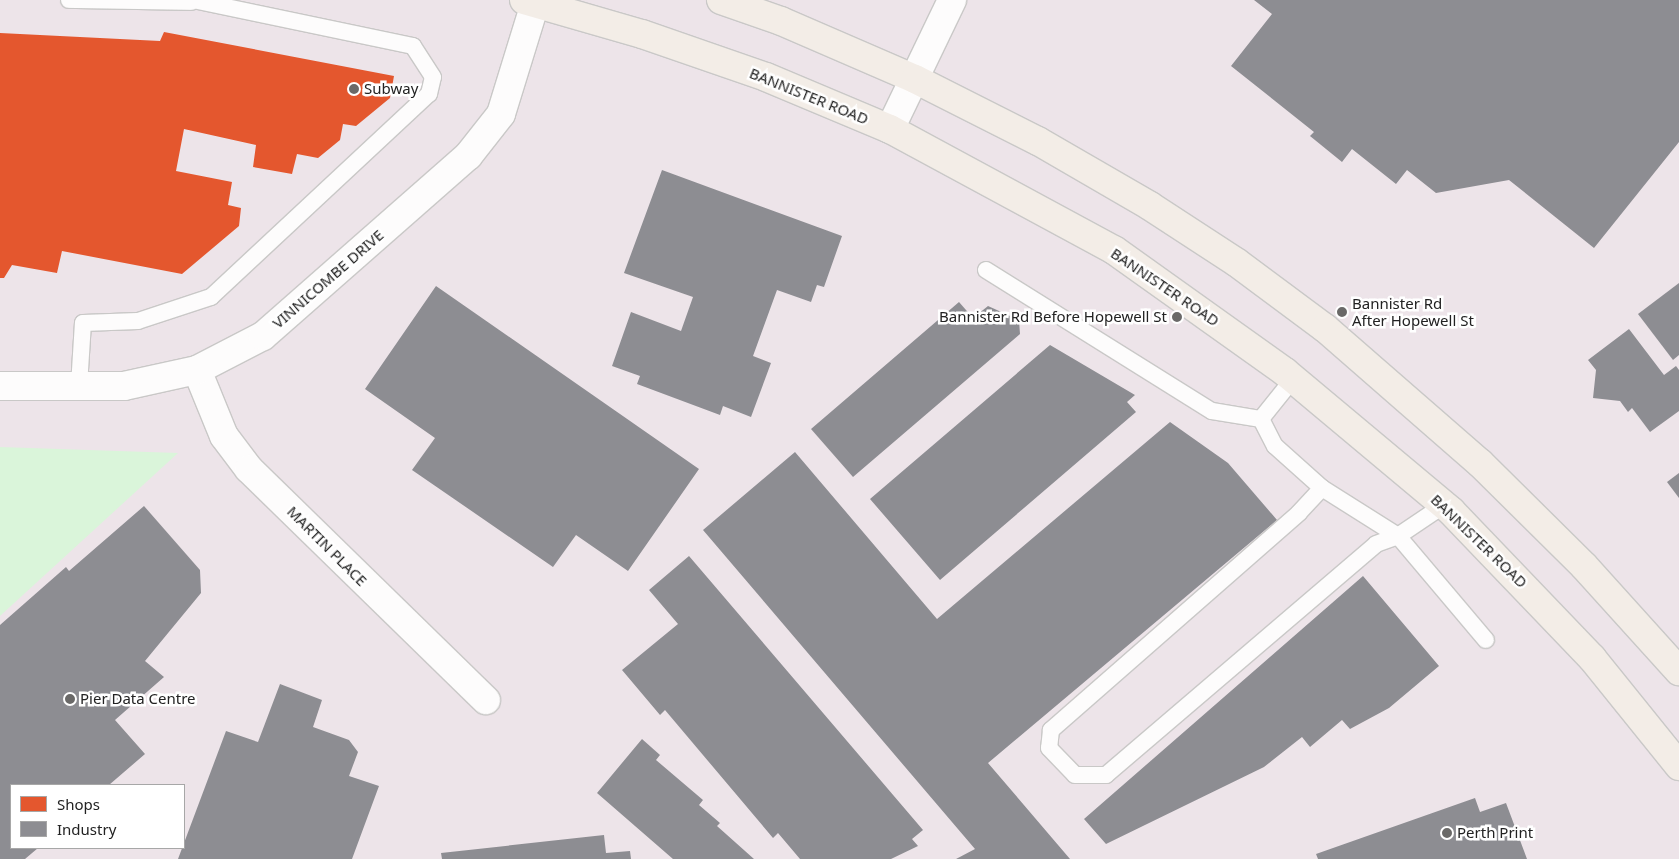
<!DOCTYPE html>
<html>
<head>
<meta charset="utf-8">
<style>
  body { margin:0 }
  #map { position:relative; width:1679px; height:859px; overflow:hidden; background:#f0eeeb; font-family:"Noto Sans",sans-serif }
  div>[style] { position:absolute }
  .industrial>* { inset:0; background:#ede4e9 }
  .park>* { inset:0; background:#daf5da }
  .shops>* { inset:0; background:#e4572e }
  .industry>* { inset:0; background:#8d8d92 }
  .roads { filter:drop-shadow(1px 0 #c9c8c7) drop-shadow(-1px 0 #c9c8c7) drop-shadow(0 1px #c9c8c7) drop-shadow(0 -1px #c9c8c7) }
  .service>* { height:16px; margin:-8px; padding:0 8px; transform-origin:8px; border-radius:8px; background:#fdfcfc }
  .minor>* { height:28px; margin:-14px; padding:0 14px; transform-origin:14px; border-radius:14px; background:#fdfcfc }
  .primary>* { height:28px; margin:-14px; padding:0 14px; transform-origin:14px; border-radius:14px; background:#f3ede7 }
  .dots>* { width:14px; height:14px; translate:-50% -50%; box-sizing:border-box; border:2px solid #fff; border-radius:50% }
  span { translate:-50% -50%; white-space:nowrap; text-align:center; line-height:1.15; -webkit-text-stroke:5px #fff; paint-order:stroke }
  .poi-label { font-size:15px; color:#222 }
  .left { translate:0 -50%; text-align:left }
  .right { translate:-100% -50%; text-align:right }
  .street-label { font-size:15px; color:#222 }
  .legend { position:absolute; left:10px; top:784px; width:175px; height:65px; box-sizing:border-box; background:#fff; border:1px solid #a7a7a7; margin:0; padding:6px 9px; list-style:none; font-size:15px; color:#222 }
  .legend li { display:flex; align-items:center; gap:10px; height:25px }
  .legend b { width:25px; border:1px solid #a7a7a7 }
</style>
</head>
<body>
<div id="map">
  <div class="industrial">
    <div style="clip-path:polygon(evenodd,0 0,1679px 0,1679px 859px,0 859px,0 0,11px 785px,184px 785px,184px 848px,11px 848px,11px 785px)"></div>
  </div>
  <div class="park">
    <div style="clip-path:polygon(0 447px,178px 453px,0 616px)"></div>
  </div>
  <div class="shops">
    <div style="clip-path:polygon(164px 32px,394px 76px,390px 98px,356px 126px,343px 124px,340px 140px,318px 158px,297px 154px,292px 174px,253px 167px,256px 145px,184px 129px,176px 171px,232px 182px,228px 205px,241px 208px,239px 226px,182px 274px,62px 251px,57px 273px,12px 265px,4px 278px,0 278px,0 33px,160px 41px)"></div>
  </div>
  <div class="industry">
    <div style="clip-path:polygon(1254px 0,1679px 0,1679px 142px,1594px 248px,1509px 180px,1436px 193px,1407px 170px,1396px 184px,1352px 149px,1342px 162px,1310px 136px,1314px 132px,1231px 66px,1272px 14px)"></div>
    <div style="clip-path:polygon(662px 170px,842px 236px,824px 287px,817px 285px,811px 302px,777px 290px,753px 356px,771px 363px,751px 417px,723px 406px,720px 415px,637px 384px,640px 376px,612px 366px,631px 312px,681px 331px,693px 297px,624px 273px)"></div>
    <div style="clip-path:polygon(1679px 283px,1679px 355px,1673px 360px,1638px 314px)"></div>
    <div style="clip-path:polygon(436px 286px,699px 469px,628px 571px,576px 535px,553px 567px,412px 470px,435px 438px,365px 389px)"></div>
    <div style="clip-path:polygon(959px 302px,973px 318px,988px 306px,1019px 320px,1020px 334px,853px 477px,811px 429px)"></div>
    <div style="clip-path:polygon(1629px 329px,1664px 375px,1676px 366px,1679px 370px,1679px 411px,1650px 432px,1632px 408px,1628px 412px,1620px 401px,1593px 398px,1596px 370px,1588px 360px)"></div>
    <div style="clip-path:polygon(1050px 345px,1135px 395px,1127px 402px,1136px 412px,940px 580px,870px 499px)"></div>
    <div style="clip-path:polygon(1170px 422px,1228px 463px,1277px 520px,988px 763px,1070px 859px,956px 859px,975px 849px,703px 530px,795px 452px,937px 619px)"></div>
    <div style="clip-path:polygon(1679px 473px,1679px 498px,1667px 482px)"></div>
    <div style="clip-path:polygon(144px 506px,200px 570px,201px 593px,145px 661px,164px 677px,115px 720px,145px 754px,109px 785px,11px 785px,11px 848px,38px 848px,25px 859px,0 859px,0 625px,66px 567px,69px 571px)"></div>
    <div style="clip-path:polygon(689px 556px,923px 830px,912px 839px,918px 846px,891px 859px,800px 859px,778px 833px,773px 838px,665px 710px,660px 715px,622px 670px,678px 624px,649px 590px)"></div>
    <div style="clip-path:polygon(1363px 576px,1439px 666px,1389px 708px,1350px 729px,1342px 720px,1310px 747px,1302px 737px,1264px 767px,1106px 844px,1084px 819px)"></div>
    <div style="clip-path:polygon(280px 684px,322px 700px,313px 727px,349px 740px,358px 752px,349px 776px,379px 786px,352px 859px,178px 859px,226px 731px,258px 742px)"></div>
    <div style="clip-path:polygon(642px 739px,660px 755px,656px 760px,703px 800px,699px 805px,720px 823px,717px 826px,754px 859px,673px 859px,597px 793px)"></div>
    <div style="clip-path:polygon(1475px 798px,1480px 812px,1506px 803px,1527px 859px,1318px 859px,1316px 854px)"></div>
    <div style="clip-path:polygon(604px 835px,606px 853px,630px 851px,631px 859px,442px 859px,441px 853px)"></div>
  </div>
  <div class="roads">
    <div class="service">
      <div style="left:69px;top:0;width:122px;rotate:0.9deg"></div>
      <div style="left:986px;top:270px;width:266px;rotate:32deg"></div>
      <div style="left:1212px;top:411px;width:50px;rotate:9.3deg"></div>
      <div style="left:1293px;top:379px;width:51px;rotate:128.7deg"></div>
      <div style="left:1261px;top:419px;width:30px;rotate:63deg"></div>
      <div style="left:1275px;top:446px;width:63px;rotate:41.8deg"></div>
      <div style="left:1322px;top:488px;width:34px;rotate:133deg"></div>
      <div style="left:1299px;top:513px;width:330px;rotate:138.8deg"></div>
      <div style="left:1051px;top:730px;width:18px;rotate:96deg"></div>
      <div style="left:1049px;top:748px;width:37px;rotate:46deg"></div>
      <div style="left:1075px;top:775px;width:31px"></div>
      <div style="left:1106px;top:775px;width:355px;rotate:-40.5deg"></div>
      <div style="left:1376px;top:544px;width:23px;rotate:-20deg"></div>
      <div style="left:1398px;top:536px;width:136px;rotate:49.8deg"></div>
      <div style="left:79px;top:386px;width:63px;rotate:-86.4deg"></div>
      <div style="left:83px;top:323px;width:55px;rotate:-2.1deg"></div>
      <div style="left:138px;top:321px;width:77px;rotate:-18.2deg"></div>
      <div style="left:211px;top:297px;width:298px;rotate:-43deg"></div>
      <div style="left:429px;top:94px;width:17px;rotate:-77deg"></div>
      <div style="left:433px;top:77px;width:37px;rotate:-123deg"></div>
      <div style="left:413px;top:46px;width:226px;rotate:-168.2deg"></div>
      <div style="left:1322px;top:488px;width:90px;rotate:32.3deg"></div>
      <div style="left:1398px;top:536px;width:55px;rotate:-34deg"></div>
    </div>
    <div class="minor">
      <div style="left:890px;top:129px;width:143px;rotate:-64.3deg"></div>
      <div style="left:197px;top:370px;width:71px;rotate:67.8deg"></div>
      <div style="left:224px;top:436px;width:41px;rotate:52.9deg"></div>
      <div style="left:249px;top:469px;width:331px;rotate:44.3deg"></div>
      <div style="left:0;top:386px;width:124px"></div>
      <div style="left:124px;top:386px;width:75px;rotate:-12.4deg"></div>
      <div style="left:197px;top:370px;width:74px;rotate:-27.3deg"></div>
      <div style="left:263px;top:336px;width:273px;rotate:-41.3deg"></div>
      <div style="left:468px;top:156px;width:53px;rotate:-51.8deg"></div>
      <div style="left:501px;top:114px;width:119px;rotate:-72.9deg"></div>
    </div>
    <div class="primary">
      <div style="left:524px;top:0;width:123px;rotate:16.1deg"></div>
      <div style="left:642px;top:34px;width:131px;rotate:19.1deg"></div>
      <div style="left:766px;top:77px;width:134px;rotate:22.8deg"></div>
      <div style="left:890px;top:129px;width:255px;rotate:28.4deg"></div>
      <div style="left:1114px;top:250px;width:210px;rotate:35.5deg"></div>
      <div style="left:1285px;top:372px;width:217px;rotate:39.9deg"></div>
      <div style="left:1451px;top:511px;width:204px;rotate:46.2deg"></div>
      <div style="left:1592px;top:658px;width:139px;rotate:51.1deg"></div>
      <div style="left:721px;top:0;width:64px;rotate:19.3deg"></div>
      <div style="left:781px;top:21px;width:146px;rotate:23.4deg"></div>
      <div style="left:915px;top:79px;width:138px;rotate:26.8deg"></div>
      <div style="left:1038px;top:141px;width:129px;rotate:30.1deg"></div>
      <div style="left:1150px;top:206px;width:103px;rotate:33.1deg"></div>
      <div style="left:1236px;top:262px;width:111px;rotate:36.6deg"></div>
      <div style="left:1325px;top:328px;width:206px;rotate:41.1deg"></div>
      <div style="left:1480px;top:463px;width:146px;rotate:44.7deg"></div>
      <div style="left:1584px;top:566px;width:142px;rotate:47.9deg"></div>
    </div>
  </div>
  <div class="dots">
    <div style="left:354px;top:89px;background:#6a6968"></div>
    <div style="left:1342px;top:312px;background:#6a6968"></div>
    <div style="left:1177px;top:317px;background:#6a6968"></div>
    <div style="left:70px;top:699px;background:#6a6968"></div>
    <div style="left:1447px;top:833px;background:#6a6968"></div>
  </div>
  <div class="poi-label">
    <span class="left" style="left:364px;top:89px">Subway</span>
    <span class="left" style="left:1352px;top:312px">Bannister Rd<br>After Hopewell St</span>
    <span class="right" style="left:1167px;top:317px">Bannister Rd Before Hopewell St</span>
    <span class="left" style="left:80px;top:699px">Pier Data Centre</span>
    <span class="left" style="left:1457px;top:833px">Perth Print</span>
  </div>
  <div class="street-label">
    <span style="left:809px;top:96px;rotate:22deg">BANNISTER ROAD</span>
    <span style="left:328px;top:279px;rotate:-41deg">VINNICOMBE DRIVE</span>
    <span style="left:1165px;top:287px;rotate:34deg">BANNISTER ROAD</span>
    <span style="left:1479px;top:541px;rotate:44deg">BANNISTER ROAD</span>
    <span style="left:327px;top:546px;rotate:45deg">MARTIN PLACE</span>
  </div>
  <ul class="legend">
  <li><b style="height:14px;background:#e4572e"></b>Shops</li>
  <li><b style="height:14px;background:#8d8d92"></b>Industry</li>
  </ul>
</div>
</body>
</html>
